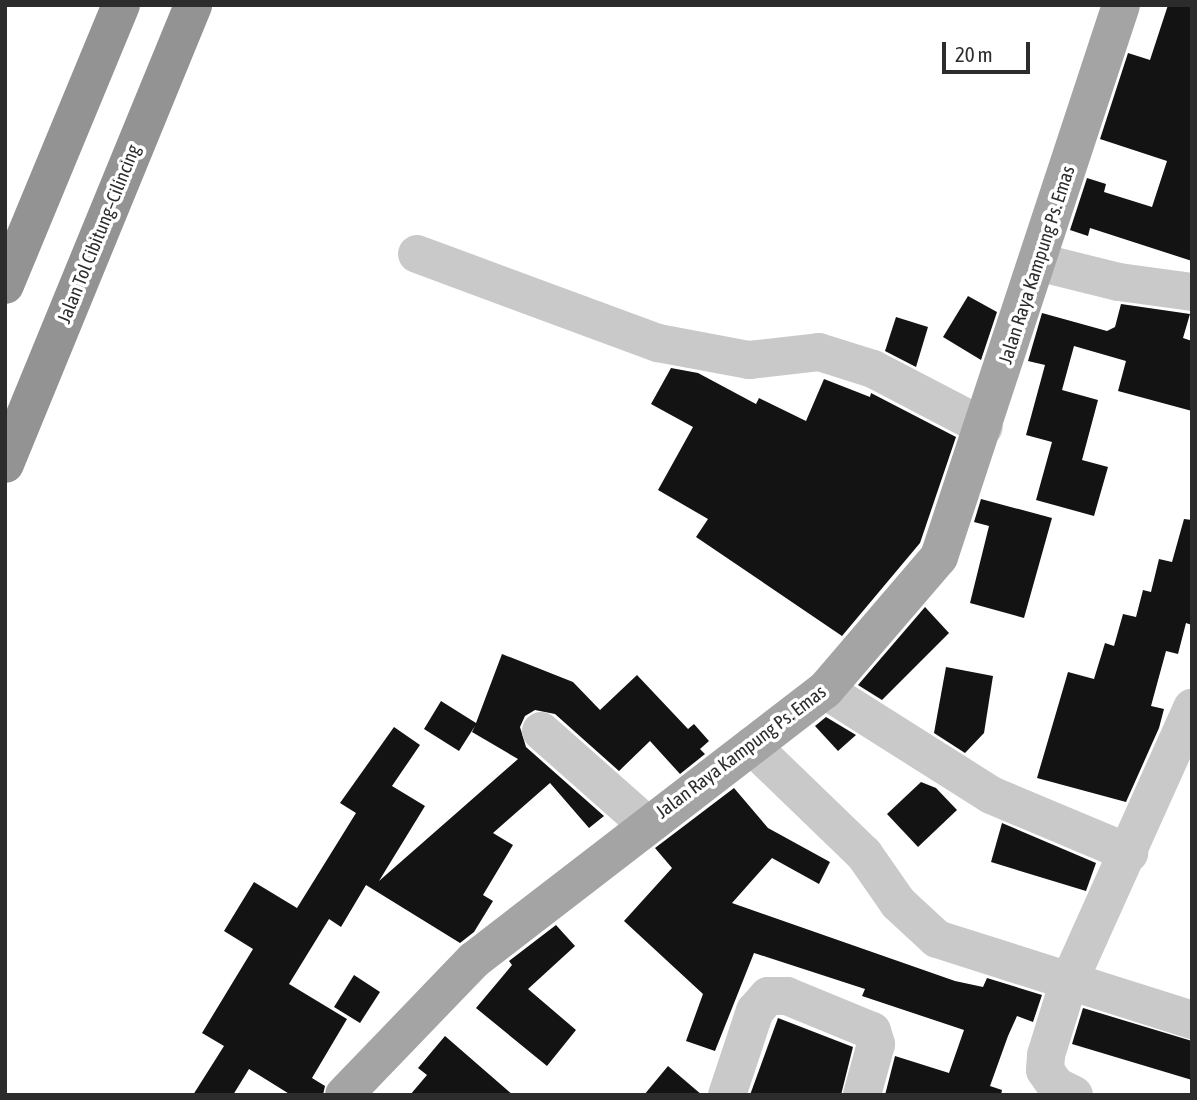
<!DOCTYPE html>
<html>
<head>
<meta charset="utf-8">
<style>
  body { margin:0 }
  #map { position:relative; width:1197px; height:1100px; overflow:hidden; background:#fff; font-family:"Asap Condensed",sans-serif }
  div>[style] { position:absolute }
  .building>* { inset:0; background:#131313 }
  .minor>* { height:38px; margin:-19px; padding:0 19px; transform-origin:19px; border-radius:19px; background:#c9c9c9 }
  .major>* { height:38px; margin:-19px; padding:0 19px; transform-origin:19px; border-radius:19px; background:#a4a4a4 }
  .highway>* { height:38px; margin:-19px; padding:0 19px; transform-origin:19px; border-radius:19px; background:#939393 }
  span { translate:-50% -50%; white-space:nowrap; text-align:center; line-height:1.15; -webkit-text-stroke:7px #fff; paint-order:stroke }
  .street-label { font-size:19px; color:#2c2c2c }
  .frame { position:absolute; inset:0; border:7px solid #2c2c2c; pointer-events:none }
  .scale { position:absolute; left:942px; top:42px; width:88px; height:32px; box-sizing:border-box; border:4px solid #2c2c2c; border-top:0; padding-left:9px; font-size:21px; line-height:24px; white-space:nowrap; color:#2c2c2c; -webkit-text-stroke:5px #fff; paint-order:stroke }
</style>
</head>
<body>
<div id="map">
  <div class="building">
    <div style="clip-path:polygon(1168px 5px,1192px 5px,1192px 261px,1090px 228px,1088px 236px,1070px 230px,1087px 178px,1106px 184px,1104px 192px,1152px 207px,1167px 161px,1100px 139px,1128px 53px,1150px 60px)"></div>
    <div style="clip-path:polygon(968px 296px,997px 312px,981px 360px,943px 337px)"></div>
    <div style="clip-path:polygon(1121px 304px,1190px 314px,1183px 338px,1192px 341px,1192px 411px,1118px 391px,1126px 361px,1074px 346px,1062px 390px,1098px 400px,1082px 460px,1108px 467px,1094px 516px,1036px 500px,1052px 442px,1026px 435px,1045px 365px,1028px 361px,1042px 313px,1107px 331px,1115px 327px)"></div>
    <div style="clip-path:polygon(896px 317px,928px 327px,916px 367px,885px 351px)"></div>
    <div style="clip-path:polygon(671px 368px,698px 373px,756px 404px,759px 398px,806px 421px,824px 379px,870px 397px,871px 393px,956px 437px,920px 543px,842px 636px,696px 537px,708px 519px,658px 490px,693px 427px,651px 404px)"></div>
    <div style="clip-path:polygon(981px 499px,1052px 518px,1024px 618px,970px 603px,989px 526px,974px 522px)"></div>
    <div style="clip-path:polygon(1184px 519px,1192px 520px,1192px 625px,1186px 623px,1178px 654px,1166px 651px,1151px 706px,1164px 709px,1159px 728px,1126px 802px,1037px 778px,1068px 672px,1094px 679px,1105px 643px,1114px 646px,1123px 614px,1136px 617px,1143px 590px,1151px 592px,1159px 559px,1172px 562px)"></div>
    <div style="clip-path:polygon(925px 607px,949px 633px,882px 700px,858px 685px)"></div>
    <div style="clip-path:polygon(502px 654px,573px 682px,600px 710px,637px 675px,688px 729px,694px 724px,709px 741px,700px 749px,705px 754px,680px 774px,650px 741px,619px 771px,555px 714px,535px 710px,525px 716px,520px 727px,526px 747px,604px 816px,589px 828px,550px 783px,493px 833px,513px 845px,483px 895px,493px 901px,474px 932px,460px 943px,366px 885px,341px 927px,329px 919px,289px 984px,347px 1019px,312px 1078px,325px 1086px,323px 1095px,291px 1095px,249px 1069px,233px 1095px,193px 1095px,224px 1046px,202px 1033px,253px 949px,224px 931px,254px 882px,297px 908px,356px 813px,340px 803px,394px 727px,420px 745px,392px 786px,425px 806px,379px 881px,518px 759px,472px 732px,475px 726px,459px 751px,424px 729px,441px 701px,476px 723px)"></div>
    <div style="clip-path:polygon(946px 667px,993px 676px,984px 733px,965px 753px,934px 733px)"></div>
    <div style="clip-path:polygon(826px 717px,856px 735px,838px 751px,815px 726px)"></div>
    <div style="clip-path:polygon(921px 782px,936px 788px,957px 810px,918px 847px,887px 814px)"></div>
    <div style="clip-path:polygon(734px 788px,768px 828px,830px 862px,819px 884px,772px 858px,732px 903px,955px 981px,983px 987px,987px 978px,1042px 995px,1033px 1022px,1017px 1016px,1008px 1036px,990px 1086px,1002px 1090px,1001px 1095px,885px 1095px,895px 1056px,949px 1073px,964px 1030px,862px 996px,865px 989px,754px 953px,715px 1051px,686px 1041px,703px 994px,624px 921px,672px 868px,655px 848px)"></div>
    <div style="clip-path:polygon(1002px 823px,1096px 863px,1086px 891px,991px 862px)"></div>
    <div style="clip-path:polygon(556px 925px,575px 946px,528px 989px,576px 1030px,547px 1066px,476px 1008px,512px 965px,509px 961px)"></div>
    <div style="clip-path:polygon(354px 975px,380px 992px,360px 1023px,334px 1007px)"></div>
    <div style="clip-path:polygon(1083px 1008px,1192px 1041px,1192px 1080px,1072px 1044px)"></div>
    <div style="clip-path:polygon(778px 1018px,853px 1047px,841px 1095px,750px 1095px)"></div>
    <div style="clip-path:polygon(445px 1036px,513px 1095px,410px 1095px,427px 1075px,418px 1068px)"></div>
    <div style="clip-path:polygon(668px 1066px,702px 1095px,644px 1095px)"></div>
  </div>
  <div class="minor">
    <div style="left:417px;top:254px;width:257px;rotate:20.3deg"></div>
    <div style="left:658px;top:343px;width:93px;rotate:10.6deg"></div>
    <div style="left:749px;top:360px;width:70px;rotate:-6.5deg"></div>
    <div style="left:819px;top:352px;width:57px;rotate:17.5deg"></div>
    <div style="left:873px;top:369px;width:125px;rotate:27.6deg"></div>
    <div style="left:1038px;top:262px;width:83px;rotate:13.9deg"></div>
    <div style="left:1119px;top:282px;width:74px;rotate:7.8deg"></div>
    <div style="left:825px;top:690px;width:196px;rotate:32.3deg"></div>
    <div style="left:991px;top:795px;width:150px;rotate:22.8deg"></div>
    <div style="left:541px;top:731px;width:140px;rotate:41.5deg"></div>
    <div style="left:752px;top:746px;width:156px;rotate:44deg"></div>
    <div style="left:864px;top:854px;width:60px;rotate:55.2deg"></div>
    <div style="left:898px;top:903px;width:53px;rotate:42.7deg"></div>
    <div style="left:937px;top:939px;width:268px;rotate:17.6deg"></div>
    <div style="left:727px;top:1095px;width:89px;rotate:-71.6deg"></div>
    <div style="left:755px;top:1011px;width:20px;rotate:-49deg"></div>
    <div style="left:768px;top:996px;width:19px"></div>
    <div style="left:787px;top:996px;width:92px;rotate:22.4deg"></div>
    <div style="left:872px;top:1031px;width:14px;rotate:73deg"></div>
    <div style="left:876px;top:1044px;width:53px;rotate:105.4deg"></div>
    <div style="left:1074px;top:1095px;width:20px;rotate:-153deg"></div>
    <div style="left:1056px;top:1086px;width:19px;rotate:-125deg"></div>
    <div style="left:1045px;top:1070px;width:15px;rotate:-86deg"></div>
    <div style="left:1046px;top:1055px;width:74px;rotate:-72.8deg"></div>
    <div style="left:1068px;top:984px;width:303px;rotate:-65.8deg"></div>
  </div>
  <div class="major">
    <div style="left:344px;top:1095px;width:187px;rotate:-46.1deg"></div>
    <div style="left:474px;top:960px;width:443px;rotate:-37.6deg"></div>
    <div style="left:825px;top:690px;width:175px;rotate:-49.4deg"></div>
    <div style="left:939px;top:557px;width:581px;rotate:-71.75deg"></div>
  </div>
  <div class="highway">
    <div style="left:5px;top:285px;width:303px;rotate:-67.5deg"></div>
    <div style="left:5px;top:464px;width:496px;rotate:-67.7deg"></div>
  </div>
  <div class="street-label">
    <span style="left:99px;top:234px;rotate:-68deg">Jalan Tol Cibitung–Cilincing</span>
    <span style="left:1037px;top:265px;rotate:-72deg">Jalan Raya Kampung Ps. Emas</span>
    <span style="left:741px;top:752px;rotate:-37deg">Jalan Raya Kampung Ps. Emas</span>
  </div>
  <div class="frame"></div>
  <div class="scale">20 m</div>
</div>
</body>
</html>
